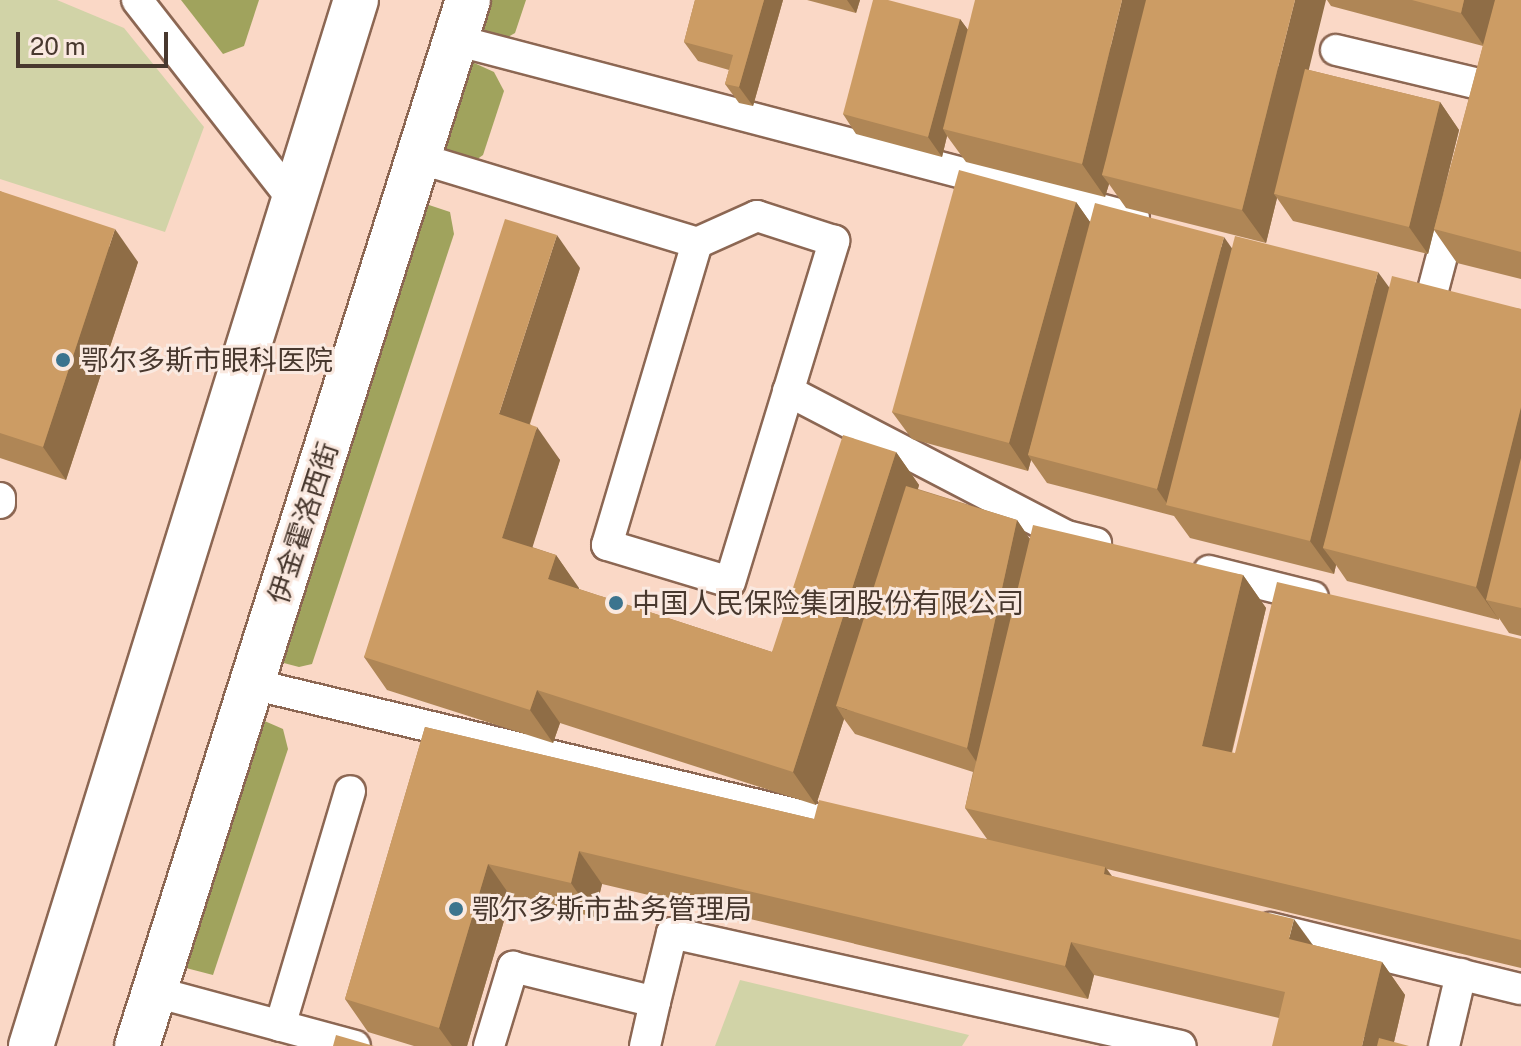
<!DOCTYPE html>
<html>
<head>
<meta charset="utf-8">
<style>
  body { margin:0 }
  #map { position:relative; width:1521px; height:1046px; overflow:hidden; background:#fad8c6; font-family:"Public Sans","Noto Sans SC",sans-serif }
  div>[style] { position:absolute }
  .green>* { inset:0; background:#d1d3a7 }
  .forest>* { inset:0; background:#a0a35d }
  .roads { filter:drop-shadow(2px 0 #8c6753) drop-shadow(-2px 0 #8c6753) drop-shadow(0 2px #8c6753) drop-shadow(0 -2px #8c6753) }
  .service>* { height:30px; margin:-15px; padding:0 15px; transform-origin:15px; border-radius:15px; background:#fff }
  .tertiary>* { height:44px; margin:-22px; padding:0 22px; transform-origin:22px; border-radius:22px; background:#fff }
  .wall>* { inset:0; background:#af8656 }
  .shaded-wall>* { inset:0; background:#8f6d46 }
  .building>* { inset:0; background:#cc9c64 }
  .dots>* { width:22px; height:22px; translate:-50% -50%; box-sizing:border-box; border:4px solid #fae9e0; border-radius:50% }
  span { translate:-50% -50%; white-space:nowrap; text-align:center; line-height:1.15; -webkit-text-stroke:6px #fae9e0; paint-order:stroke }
  .poi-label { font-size:28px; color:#48382e }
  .left { translate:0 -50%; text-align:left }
  .street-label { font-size:28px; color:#48382e }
  .scale { position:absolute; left:16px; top:32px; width:152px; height:36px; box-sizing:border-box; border:4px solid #48382e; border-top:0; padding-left:10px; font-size:24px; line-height:28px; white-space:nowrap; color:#48382e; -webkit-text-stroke:6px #fae9e0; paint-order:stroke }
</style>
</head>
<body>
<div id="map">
  <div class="green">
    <div style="clip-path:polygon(0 0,57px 0,124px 28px,204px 127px,165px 232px,0 179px)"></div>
    <div style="clip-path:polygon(740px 980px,969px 1035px,962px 1046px,715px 1046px)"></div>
  </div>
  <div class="forest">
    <div style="clip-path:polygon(181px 0,259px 0,244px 46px,223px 54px)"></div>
    <div style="clip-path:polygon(480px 0,526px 0,515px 33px,503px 40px,481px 32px)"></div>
    <div style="clip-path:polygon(472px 62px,494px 72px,504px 91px,483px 155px,469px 165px,441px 155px,455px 75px)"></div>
    <div style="clip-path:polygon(426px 204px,450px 212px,454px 234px,312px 664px,299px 667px,280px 662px)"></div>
    <div style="clip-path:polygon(260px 719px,283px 729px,288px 749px,213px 975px,186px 968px,180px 939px)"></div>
  </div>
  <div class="roads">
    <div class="service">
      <div style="left:137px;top:0;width:255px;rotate:52deg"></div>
      <div style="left:455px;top:40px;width:702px;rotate:14.69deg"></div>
      <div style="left:1336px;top:50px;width:155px;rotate:13.4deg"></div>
      <div style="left:418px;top:158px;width:292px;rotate:16.9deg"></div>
      <div style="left:697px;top:243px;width:315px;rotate:106.6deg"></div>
      <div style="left:607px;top:545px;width:128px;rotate:16.7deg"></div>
      <div style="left:730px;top:582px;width:357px;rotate:-73deg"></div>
      <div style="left:834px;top:241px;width:81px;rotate:-162deg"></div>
      <div style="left:757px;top:216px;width:66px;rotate:155.8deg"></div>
      <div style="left:1433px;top:290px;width:86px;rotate:-75.2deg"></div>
      <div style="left:788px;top:391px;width:314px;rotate:27.5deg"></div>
      <div style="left:1067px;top:536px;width:30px;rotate:14deg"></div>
      <div style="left:0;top:498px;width:5px;rotate:90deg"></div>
      <div style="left:1209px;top:571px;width:107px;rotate:14deg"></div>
      <div style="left:252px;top:684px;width:619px;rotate:13.45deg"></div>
      <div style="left:1270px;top:928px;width:258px;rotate:13.7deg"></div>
      <div style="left:155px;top:992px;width:207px;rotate:15.1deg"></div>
      <div style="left:280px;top:1026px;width:245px;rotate:-73.4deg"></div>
      <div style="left:489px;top:1046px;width:83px;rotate:-73.1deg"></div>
      <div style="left:513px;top:967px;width:146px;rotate:13.8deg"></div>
      <div style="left:655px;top:1002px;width:71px;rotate:-76.2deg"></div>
      <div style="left:672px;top:933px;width:521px;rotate:12.52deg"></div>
      <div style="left:645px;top:1046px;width:45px;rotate:-77.2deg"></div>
      <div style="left:1444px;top:1046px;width:74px;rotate:-76.7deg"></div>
    </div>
    <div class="tertiary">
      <div style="left:31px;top:1046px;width:1095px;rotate:-72.74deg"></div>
      <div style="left:137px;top:1046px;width:1097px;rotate:-72.44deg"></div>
    </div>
  </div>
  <div class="wall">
    <div style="clip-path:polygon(695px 0,783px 0,753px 106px,739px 103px,725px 84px,729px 70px,698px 61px,684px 42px)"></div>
    <div style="clip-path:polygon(807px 0,860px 0,856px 13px)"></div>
    <div style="clip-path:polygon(1327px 0,1521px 0,1521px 279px,1457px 263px,1434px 230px,1428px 254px,1293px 221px,1277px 198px,1266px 243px,1126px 208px,1109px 184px,1105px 197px,966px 162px,947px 136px,942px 157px,856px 134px,843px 114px,960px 19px,968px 30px,1309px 70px,1440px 102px,1459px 130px,1442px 199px,1483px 46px,1331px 6px)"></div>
    <div style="clip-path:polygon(0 191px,138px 262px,66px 480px,0 458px)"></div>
    <div style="clip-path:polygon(1076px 202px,1090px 222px,1232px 249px,1389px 288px,1521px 309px,1521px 636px,1509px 633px,1499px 618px,1499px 620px,1347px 581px,1336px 565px,1334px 574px,1190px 538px,1174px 516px,1047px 483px,1031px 460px,1028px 471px,912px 439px,892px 412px)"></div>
    <div style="clip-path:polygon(580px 268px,530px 424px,560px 460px,532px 547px,556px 555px,579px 589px,772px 652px,896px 452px,919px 485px,918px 489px,1017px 520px,1029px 538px,1243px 575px,1266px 608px,1232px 753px,1235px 753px,1521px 639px,1521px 968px,1107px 869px,1112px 876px,1313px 945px,1382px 962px,1405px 995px,1394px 1042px,1279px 1018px,1094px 975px,1088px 999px,602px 884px,594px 917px,511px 897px,467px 1046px,414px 1046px,368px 1032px,345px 999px,425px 727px,814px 819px,987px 839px,965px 808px,973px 772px,855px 734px,844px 719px,816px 805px,560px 723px,553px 743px,387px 690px,364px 657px)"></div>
  </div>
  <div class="shaded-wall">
    <div style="clip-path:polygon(764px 0,783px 0,753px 106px,739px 87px)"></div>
    <div style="clip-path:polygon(847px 0,860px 0,856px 13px)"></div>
    <div style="clip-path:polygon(1122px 0,1154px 0,1102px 175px,1109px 184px,1105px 197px,1082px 164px)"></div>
    <div style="clip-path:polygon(1295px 0,1326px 0,1278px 195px,1274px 194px,1277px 198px,1266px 243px,1242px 210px)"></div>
    <div style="clip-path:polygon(1464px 0,1496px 0,1484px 46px,1461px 13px)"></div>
    <div style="clip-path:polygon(960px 19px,974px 38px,943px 129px,947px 136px,942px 157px,928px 137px)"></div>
    <div style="clip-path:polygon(1440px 102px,1459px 130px,1428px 254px,1409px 227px)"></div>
    <div style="clip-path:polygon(1076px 202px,1095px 229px,1028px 455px,1031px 460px,1028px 471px,1009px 443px)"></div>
    <div style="clip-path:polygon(115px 229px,138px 262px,66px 480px,43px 447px)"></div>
    <div style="clip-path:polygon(557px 235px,580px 268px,522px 447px,499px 414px)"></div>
    <div style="clip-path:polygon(1224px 237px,1243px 264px,1168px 505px,1157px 489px)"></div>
    <div style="clip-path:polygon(1378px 272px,1402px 305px,1323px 548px,1336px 565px,1334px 574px,1310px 541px)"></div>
    <div style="clip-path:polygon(1521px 407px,1521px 532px,1486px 600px,1499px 620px,1476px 587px)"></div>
    <div style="clip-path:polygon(537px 427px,560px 460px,525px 571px,502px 538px)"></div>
    <div style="clip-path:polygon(896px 452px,919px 485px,847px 710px,836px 706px,844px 719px,816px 805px,793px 772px)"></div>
    <div style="clip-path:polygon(1017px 520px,1036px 548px,986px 776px,967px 748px)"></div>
    <div style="clip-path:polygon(556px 555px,579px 588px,571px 612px,548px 579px)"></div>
    <div style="clip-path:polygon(1243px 575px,1266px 608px,1225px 779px,1202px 746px)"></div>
    <div style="clip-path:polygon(537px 690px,560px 723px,553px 743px,530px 710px)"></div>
    <div style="clip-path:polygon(579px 851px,602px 884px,594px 917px,571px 883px)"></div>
    <div style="clip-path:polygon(488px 864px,511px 897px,467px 1046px,452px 1046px,439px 1028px)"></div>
    <div style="clip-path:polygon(1105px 867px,1129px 900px,1104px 874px)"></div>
    <div style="clip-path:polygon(1294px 919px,1318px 952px,1289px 939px)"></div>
    <div style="clip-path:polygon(1071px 942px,1094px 975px,1088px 999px,1065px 966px)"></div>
    <div style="clip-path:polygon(1382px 962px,1405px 995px,1393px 1046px,1362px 1046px)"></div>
  </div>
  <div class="building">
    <div style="clip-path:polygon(695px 0,764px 0,739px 87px,725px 84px,733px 55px,684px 42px)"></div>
    <div style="clip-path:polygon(873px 0,888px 0,960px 19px,928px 137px,843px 114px)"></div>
    <div style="clip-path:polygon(975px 0,1122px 0,1082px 164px,943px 129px)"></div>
    <div style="clip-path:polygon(1146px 0,1295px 0,1242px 210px,1102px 175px)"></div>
    <div style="clip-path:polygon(1412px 0,1464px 0,1461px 13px)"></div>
    <div style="clip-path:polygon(1495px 0,1521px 0,1521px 252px,1434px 229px)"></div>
    <div style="clip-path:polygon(1305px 69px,1440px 102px,1409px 227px,1274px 194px)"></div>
    <div style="clip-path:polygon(959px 170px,1076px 202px,1009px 443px,892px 412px)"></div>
    <div style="clip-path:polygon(0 191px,115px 229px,43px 447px,0 433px)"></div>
    <div style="clip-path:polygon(1095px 203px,1224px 237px,1157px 489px,1028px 455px)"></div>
    <div style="clip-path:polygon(505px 219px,557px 235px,499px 414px,537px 427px,502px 538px,556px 555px,548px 579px,772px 652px,843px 435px,896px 452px,793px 772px,537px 690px,530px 710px,364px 657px)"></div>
    <div style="clip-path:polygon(1235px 236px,1378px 272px,1310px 541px,1166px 505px)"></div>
    <div style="clip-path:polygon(1392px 276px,1521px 309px,1521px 407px,1476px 587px,1323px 548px)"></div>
    <div style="clip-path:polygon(1521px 458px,1521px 608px,1486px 600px)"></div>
    <div style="clip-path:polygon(906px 486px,1017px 520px,967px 748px,836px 706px)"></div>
    <div style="clip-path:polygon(1033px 525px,1243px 575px,1202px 746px,1235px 753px,1277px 582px,1521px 639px,1521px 940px,965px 808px)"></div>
    <div style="clip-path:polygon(425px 727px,814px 819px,819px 800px,1105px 867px,1104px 874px,1294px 919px,1289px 939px,1382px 962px,1362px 1046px,1272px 1046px,1285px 992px,1071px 942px,1065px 966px,579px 851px,571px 883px,488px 864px,439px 1028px,345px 999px)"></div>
    <div style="clip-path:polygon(336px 1035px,374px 1046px,333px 1046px)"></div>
    <div style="clip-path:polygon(1379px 1038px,1409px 1046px,1377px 1046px)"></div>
  </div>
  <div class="dots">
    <div style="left:63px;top:360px;background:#3c748e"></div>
    <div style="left:616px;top:603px;background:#3c748e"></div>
    <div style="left:456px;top:909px;background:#3c748e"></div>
  </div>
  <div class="poi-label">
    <span class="left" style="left:81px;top:360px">鄂尔多斯市眼科医院</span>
    <span class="left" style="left:632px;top:603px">中国人民保险集团股份有限公司</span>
    <span class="left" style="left:472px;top:909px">鄂尔多斯市盐务管理局</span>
  </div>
  <div class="street-label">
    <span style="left:303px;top:523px;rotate:-72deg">伊金霍洛西街</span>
  </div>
  <div class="scale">20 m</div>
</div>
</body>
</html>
